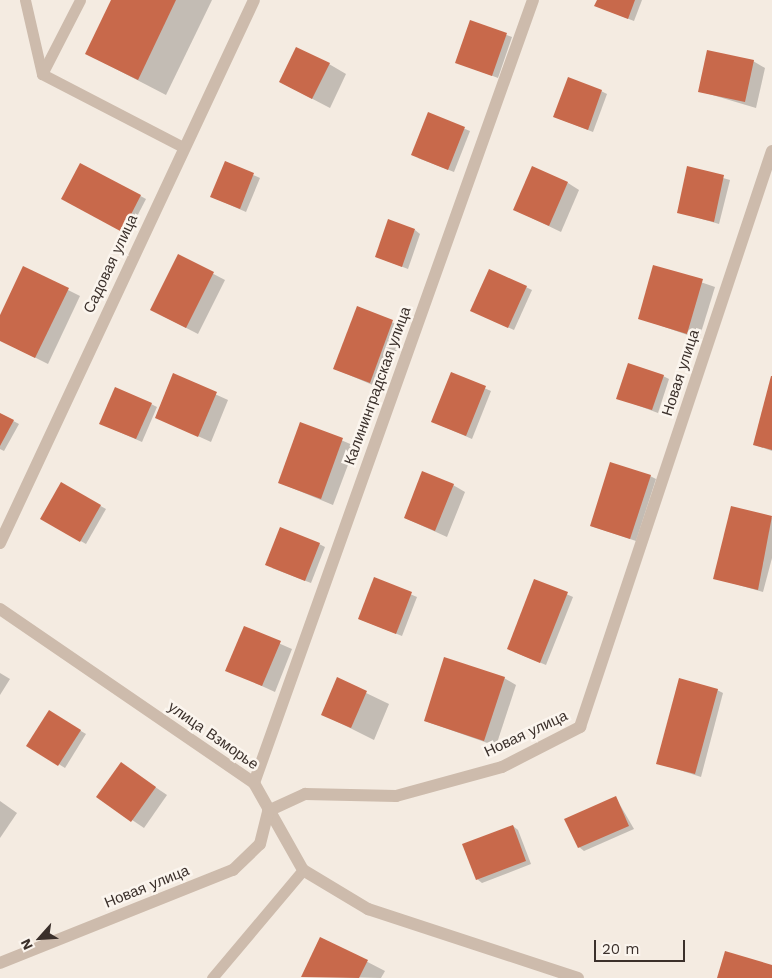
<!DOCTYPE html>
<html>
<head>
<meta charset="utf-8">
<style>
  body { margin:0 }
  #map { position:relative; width:772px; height:978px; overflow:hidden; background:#f4ebe1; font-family:"Work Sans",sans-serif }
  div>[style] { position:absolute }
  .shadow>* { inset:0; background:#0003 }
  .building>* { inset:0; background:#c8694b }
  .lane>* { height:11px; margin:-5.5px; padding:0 5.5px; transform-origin:5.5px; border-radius:5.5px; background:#cdbbac }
  .street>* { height:12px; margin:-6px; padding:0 6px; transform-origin:6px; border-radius:6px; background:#cdbbac }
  span { translate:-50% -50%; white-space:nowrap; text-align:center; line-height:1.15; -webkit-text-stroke:5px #fbf5ee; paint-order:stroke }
  .street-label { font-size:15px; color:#3b302b }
  .north { position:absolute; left:15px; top:913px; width:50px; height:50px; -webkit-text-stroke:4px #fbf5ee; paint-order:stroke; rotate:244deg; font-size:14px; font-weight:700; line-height:20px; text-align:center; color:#3b302b }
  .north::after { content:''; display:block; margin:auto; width:18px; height:22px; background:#3b302b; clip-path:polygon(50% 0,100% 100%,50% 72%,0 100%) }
  .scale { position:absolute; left:594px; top:940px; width:91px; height:22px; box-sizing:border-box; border:2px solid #3b302b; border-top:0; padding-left:6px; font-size:15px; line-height:18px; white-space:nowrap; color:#3b302b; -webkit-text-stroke:4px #fbf5ee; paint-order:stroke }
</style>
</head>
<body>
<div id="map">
  <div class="shadow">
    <div style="clip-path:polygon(112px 0,212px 0,166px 95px,87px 54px)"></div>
    <div style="clip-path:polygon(598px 0,642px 0,634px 21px,596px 6px)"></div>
    <div style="clip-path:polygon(471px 22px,512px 37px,498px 78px,456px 62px)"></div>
    <div style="clip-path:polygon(753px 61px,765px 68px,756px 108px,699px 91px)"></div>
    <div style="clip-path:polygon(329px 64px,346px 74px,330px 108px,280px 82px)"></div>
    <div style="clip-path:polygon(601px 91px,607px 94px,593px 132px,555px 117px)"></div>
    <div style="clip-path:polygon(428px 114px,470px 131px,454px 172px,418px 158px)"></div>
    <div style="clip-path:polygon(226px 163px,260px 178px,246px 212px,212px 197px)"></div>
    <div style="clip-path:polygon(81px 164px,146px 199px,128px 234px,63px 199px)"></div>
    <div style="clip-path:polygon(688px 168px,730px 180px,719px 224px,678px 212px)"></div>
    <div style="clip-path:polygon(568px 183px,579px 190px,561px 232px,515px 210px)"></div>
    <div style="clip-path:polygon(415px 230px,420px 234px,408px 269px,382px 259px)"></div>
    <div style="clip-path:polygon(179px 256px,225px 280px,198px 334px,163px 316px)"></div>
    <div style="clip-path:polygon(654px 266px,715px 287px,699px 339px,639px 318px)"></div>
    <div style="clip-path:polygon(24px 268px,80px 296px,48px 364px,0 340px,0 317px)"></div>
    <div style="clip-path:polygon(490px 270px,532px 290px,514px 330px,477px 313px)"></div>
    <div style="clip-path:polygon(358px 307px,405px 328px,382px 389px,335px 369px)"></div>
    <div style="clip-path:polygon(452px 374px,491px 391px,472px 439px,433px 422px)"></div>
    <div style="clip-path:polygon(173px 375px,228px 400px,211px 442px,156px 417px)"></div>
    <div style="clip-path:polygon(663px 376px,669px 379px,658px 413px,618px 398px)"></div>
    <div style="clip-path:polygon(772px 378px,772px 451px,755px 445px)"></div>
    <div style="clip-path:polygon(151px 404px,157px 407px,142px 442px,106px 426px)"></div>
    <div style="clip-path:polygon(0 414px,19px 424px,4px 451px,0 449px)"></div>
    <div style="clip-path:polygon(301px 423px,355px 446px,333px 505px,280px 483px)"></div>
    <div style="clip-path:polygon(650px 476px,656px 479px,636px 541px,591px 526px)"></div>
    <div style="clip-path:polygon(61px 484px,106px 509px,86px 544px,42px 519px)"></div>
    <div style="clip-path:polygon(453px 485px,465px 492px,447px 537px,405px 518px)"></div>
    <div style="clip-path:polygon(732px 507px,772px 518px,772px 558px,763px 592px,714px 578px)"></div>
    <div style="clip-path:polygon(319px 544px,325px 547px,311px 583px,272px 568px)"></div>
    <div style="clip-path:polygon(375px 579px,417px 597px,402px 636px,359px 619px)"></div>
    <div style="clip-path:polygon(535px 580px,573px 597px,546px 665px,514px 652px)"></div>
    <div style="clip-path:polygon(244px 628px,292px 649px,275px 692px,227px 670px)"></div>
    <div style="clip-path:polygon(0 673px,10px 679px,0 695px)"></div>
    <div style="clip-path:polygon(504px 678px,516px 685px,496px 746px,425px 721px)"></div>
    <div style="clip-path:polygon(337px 679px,389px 704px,374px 740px,322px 714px)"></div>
    <div style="clip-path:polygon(717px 690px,723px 693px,701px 777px,658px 763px)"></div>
    <div style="clip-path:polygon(49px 712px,86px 734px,65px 768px,28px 745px)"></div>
    <div style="clip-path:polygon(121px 764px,167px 795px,144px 828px,98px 797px)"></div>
    <div style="clip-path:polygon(616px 798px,634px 829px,584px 851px,579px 847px)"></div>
    <div style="clip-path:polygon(0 801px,17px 813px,0 838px)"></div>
    <div style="clip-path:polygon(513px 826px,518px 830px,531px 864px,482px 883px,477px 879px)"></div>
    <div style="clip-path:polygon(321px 938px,385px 971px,381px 978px,303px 976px)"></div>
  </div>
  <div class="building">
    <div style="clip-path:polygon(111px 0,176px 0,138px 80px,85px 54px)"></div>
    <div style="clip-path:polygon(597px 0,635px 0,628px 19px,594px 6px)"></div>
    <div style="clip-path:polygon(470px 20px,507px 33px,492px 76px,455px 63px)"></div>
    <div style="clip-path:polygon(296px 47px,330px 63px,312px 99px,279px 82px)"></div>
    <div style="clip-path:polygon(707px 50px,754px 60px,745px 102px,698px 92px)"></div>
    <div style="clip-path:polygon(568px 77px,602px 90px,588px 130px,553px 117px)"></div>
    <div style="clip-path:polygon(428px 112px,465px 127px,448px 170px,411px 155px)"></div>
    <div style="clip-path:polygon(225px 161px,254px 173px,240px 209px,210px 197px)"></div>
    <div style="clip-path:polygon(80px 163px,141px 195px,122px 232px,61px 199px)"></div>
    <div style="clip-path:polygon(532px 166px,568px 182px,549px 226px,513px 210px)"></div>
    <div style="clip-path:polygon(687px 166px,724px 175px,714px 222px,677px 213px)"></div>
    <div style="clip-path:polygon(388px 219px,415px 229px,402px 267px,375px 257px)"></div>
    <div style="clip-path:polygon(178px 254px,214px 272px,186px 328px,150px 310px)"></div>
    <div style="clip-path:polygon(653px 265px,703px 279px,687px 334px,638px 319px)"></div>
    <div style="clip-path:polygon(23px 266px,69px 288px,35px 358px,0 341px,0 315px)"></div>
    <div style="clip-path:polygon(489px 269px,527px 286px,508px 328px,470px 311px)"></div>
    <div style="clip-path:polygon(357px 306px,393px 320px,370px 383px,333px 369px)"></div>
    <div style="clip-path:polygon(628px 363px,664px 375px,652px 410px,616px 399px)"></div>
    <div style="clip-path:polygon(451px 372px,486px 386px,466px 436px,431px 422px)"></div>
    <div style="clip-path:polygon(173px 373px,217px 392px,198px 437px,155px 418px)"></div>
    <div style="clip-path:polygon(771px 376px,772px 376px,772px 450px,753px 445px)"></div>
    <div style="clip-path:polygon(115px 387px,152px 403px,136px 439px,99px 424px)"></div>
    <div style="clip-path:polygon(0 413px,14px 420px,0 446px)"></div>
    <div style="clip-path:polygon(300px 422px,343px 438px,321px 499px,278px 483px)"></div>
    <div style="clip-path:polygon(610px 462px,651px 475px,630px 539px,590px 526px)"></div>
    <div style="clip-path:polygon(422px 471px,454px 484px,435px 531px,404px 518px)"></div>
    <div style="clip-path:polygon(61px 482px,101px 505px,80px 542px,40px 519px)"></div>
    <div style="clip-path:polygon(731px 506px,772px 516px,758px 590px,713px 579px)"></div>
    <div style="clip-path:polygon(280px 527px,320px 543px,305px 581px,265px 565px)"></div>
    <div style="clip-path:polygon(374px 577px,412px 592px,396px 634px,358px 619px)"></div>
    <div style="clip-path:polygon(534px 579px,568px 592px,540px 663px,507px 649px)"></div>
    <div style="clip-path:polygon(244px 626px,281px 641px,262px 686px,225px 671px)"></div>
    <div style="clip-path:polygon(444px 657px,505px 677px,484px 741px,424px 721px)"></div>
    <div style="clip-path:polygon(337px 677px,367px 691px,351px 728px,321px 715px)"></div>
    <div style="clip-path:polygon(679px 678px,718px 689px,695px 774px,656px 764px)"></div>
    <div style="clip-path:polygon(49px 710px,81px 730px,58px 766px,26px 746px)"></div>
    <div style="clip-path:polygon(121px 762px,156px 787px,131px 822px,96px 797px)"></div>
    <div style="clip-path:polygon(616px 796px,629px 826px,578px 848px,564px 819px)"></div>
    <div style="clip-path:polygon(513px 825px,526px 861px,476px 880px,462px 844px)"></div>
    <div style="clip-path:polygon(320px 937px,368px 960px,359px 978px,301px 977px)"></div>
    <div style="clip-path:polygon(725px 951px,772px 965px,772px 978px,717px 978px)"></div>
  </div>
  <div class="lane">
    <div style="left:25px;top:0;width:76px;rotate:77.1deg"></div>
    <div style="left:42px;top:74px;width:159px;rotate:27.4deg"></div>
    <div style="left:42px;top:74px;width:83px;rotate:-62.8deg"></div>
    <div style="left:212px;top:978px;width:141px;rotate:-49.9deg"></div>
  </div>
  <div class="street">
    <div style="left:0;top:543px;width:599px;rotate:-64.93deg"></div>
    <div style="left:0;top:609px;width:308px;rotate:34.4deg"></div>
    <div style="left:254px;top:783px;width:100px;rotate:60.6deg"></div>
    <div style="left:303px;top:870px;width:76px;rotate:31deg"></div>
    <div style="left:368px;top:909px;width:221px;rotate:18.2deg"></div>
    <div style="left:254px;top:783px;width:831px;rotate:-70.39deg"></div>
    <div style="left:0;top:963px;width:251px;rotate:-21.8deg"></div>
    <div style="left:233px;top:870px;width:37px;rotate:-44deg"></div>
    <div style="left:260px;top:844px;width:34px;rotate:-76deg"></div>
    <div style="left:268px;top:811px;width:41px;rotate:-24.7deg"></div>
    <div style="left:305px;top:794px;width:91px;rotate:1.3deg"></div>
    <div style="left:396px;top:796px;width:110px;rotate:-15.3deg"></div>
    <div style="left:502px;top:767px;width:88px;rotate:-27.1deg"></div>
    <div style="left:580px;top:727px;width:607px;rotate:-71.57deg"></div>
  </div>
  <div class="street-label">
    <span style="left:111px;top:264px;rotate:-65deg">Садовая улица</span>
    <span style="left:681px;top:373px;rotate:-72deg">Новая улица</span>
    <span style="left:378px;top:386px;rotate:-70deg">Калининградская улица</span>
    <span style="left:526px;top:734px;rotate:-25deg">Новая улица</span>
    <span style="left:213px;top:736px;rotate:35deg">улица Взморье</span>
    <span style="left:147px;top:887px;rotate:-22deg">Новая улица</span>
  </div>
  <div class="north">N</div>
  <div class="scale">20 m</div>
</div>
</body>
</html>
